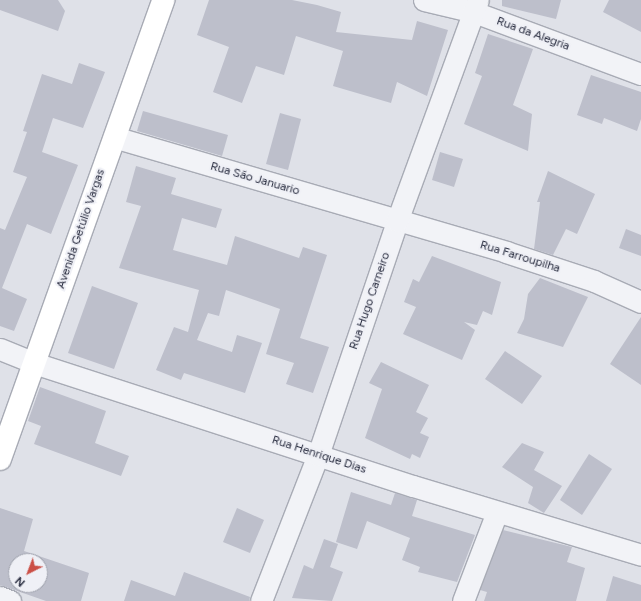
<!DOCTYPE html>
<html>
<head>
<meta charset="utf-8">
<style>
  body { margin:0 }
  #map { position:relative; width:641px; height:601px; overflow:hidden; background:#dfe1e8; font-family:Figtree,sans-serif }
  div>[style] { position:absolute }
  .building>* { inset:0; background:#bdbfcb }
  .roads { filter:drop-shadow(1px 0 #a8abb5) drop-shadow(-1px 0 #a8abb5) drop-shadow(0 1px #a8abb5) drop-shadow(0 -1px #a8abb5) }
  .street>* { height:21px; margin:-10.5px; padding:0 10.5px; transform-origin:10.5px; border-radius:10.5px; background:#f2f3f7 }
  .secondary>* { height:22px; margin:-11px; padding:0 11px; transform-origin:11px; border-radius:11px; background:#fff }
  span { translate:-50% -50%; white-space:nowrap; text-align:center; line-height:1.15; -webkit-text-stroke:4px #eff0f6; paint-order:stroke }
  .street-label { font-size:12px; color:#282c3f }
  .north { position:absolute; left:8px; top:553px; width:40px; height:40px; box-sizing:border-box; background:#eff0f6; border:1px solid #9fa2ad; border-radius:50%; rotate:222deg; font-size:11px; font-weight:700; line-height:16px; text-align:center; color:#282c3f }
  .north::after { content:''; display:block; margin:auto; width:14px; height:18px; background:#cb4f46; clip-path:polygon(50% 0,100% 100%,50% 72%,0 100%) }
</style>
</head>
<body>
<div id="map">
  <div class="building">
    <div style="clip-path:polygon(0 0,58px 0,65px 11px,58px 31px,0 10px)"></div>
    <div style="clip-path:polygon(209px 0,292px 0,317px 5px,341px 12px,336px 32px,412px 40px,417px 21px,448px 30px,427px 96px,397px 82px,391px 103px,333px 86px,343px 51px,296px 36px,284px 75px,256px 66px,242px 103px,213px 92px,229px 47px,197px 35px)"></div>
    <div style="clip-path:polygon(502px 0,561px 0,556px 19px,502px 6px)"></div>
    <div style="clip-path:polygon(609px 0,641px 0,641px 32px,603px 12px)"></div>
    <div style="clip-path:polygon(488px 34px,533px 49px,513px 105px,532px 114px,528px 151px,464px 124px,482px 76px,475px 73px)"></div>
    <div style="clip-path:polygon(79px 63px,105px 72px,83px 128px,53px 118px,42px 152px,78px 165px,51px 234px,27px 224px,2px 288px,27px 299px,14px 331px,0 326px,0 228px,5px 230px,27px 177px,13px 172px,27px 132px,23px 131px,42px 74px,72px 84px)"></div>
    <div style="clip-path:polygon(591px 75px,641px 92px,641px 119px,637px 131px,604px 118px,602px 124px,577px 115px)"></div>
    <div style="clip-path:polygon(143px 111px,228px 135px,222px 156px,137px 131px)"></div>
    <div style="clip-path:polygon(280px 113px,301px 119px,288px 170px,266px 164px)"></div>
    <div style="clip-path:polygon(440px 152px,463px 159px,454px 187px,432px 180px)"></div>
    <div style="clip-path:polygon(136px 166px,176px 178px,171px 194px,222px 209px,216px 228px,182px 218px,173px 250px,227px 265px,235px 236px,299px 258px,303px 247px,327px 255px,300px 338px,329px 347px,313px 393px,286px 384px,294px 363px,266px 354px,280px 309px,226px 290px,219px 316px,208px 313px,197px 340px,232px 352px,237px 335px,262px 343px,245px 393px,184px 373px,181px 380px,156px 370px,174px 327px,188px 332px,199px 290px,119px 268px,141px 206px,126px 202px)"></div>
    <div style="clip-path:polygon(548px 171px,595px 194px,577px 234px,566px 229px,553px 255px,534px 249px,540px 202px,537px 202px)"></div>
    <div style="clip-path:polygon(626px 229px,641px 235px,641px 256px,619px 248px)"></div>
    <div style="clip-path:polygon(432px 256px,501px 282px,492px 315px,483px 311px,477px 325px,464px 322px,475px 330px,462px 360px,403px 334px,416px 307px,404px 302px,413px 279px,419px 282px)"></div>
    <div style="clip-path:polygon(540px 278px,588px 297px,563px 347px,517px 333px,524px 319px,528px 294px)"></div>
    <div style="clip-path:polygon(92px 286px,138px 303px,114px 369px,68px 353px)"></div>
    <div style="clip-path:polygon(641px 317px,641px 385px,610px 364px)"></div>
    <div style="clip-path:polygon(505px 351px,542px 376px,522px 404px,485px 379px)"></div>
    <div style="clip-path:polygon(381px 362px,429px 385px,416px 412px,428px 418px,420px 433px,429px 437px,420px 458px,412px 454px,410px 459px,365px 438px,382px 389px,369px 383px)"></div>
    <div style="clip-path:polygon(40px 387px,106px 411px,95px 443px,129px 456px,121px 476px,34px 444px,41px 426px,28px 421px)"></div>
    <div style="clip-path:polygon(522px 443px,544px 452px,534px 470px,562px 486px,544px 513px,528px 503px,533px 487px,502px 467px)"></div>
    <div style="clip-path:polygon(589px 454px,612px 469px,582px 515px,560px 500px)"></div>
    <div style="clip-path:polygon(351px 492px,391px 505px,395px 493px,417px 500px,412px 516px,475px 535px,457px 582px,418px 572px,420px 567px,402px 560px,410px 538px,367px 521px,357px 549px,336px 542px)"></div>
    <div style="clip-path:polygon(evenodd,0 508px,33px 519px,24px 551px,89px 573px,81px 601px,46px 601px,0 585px,0 508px,16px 561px,40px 561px,40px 585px,16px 585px,16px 561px)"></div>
    <div style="clip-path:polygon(237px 508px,264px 520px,250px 553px,223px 542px)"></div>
    <div style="clip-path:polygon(503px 530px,572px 547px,567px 562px,585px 568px,576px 601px,484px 601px,487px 592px,480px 590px)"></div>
    <div style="clip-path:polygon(324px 539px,338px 544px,330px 567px,343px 572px,332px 601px,292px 598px,304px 565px,313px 569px)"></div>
    <div style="clip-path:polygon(184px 572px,250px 597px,249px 601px,124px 601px,131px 580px,175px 596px)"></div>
    <div style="clip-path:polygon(613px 576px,641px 585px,641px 601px,606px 601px)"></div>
  </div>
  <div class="roads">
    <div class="street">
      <div style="left:424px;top:0;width:51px;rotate:13.5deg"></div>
      <div style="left:474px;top:12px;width:178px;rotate:20.4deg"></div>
      <div style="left:114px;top:137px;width:409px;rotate:16.3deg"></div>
      <div style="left:506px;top:252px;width:93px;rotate:18.2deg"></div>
      <div style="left:594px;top:281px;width:51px;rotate:24.1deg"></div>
      <div style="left:0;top:349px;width:37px;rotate:22deg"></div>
      <div style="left:34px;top:363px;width:398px;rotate:18deg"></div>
      <div style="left:413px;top:486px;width:238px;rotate:16.8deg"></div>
      <div style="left:0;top:597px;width:11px;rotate:22deg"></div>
      <div style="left:261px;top:601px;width:157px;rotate:-68.7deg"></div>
      <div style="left:318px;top:455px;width:247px;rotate:-71.3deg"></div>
      <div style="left:397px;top:221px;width:235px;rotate:-69.9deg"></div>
      <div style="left:463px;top:601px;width:95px;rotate:-69.1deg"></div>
    </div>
    <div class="secondary">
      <div style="left:0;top:459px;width:487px;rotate:-70.4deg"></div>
    </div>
  </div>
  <div class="street-label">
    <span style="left:533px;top:34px;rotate:20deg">Rua da Alegria</span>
    <span style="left:255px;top:179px;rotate:16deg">Rua São Januario</span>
    <span style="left:81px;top:229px;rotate:-71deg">Avenida Getúlio Vargas</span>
    <span style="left:520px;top:257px;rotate:17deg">Rua Farroupilha</span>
    <span style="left:370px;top:301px;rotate:-71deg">Rua Hugo Carneiro</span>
    <span style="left:319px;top:455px;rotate:18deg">Rua Henrique Dias</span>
  </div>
  <div class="north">N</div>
</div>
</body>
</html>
